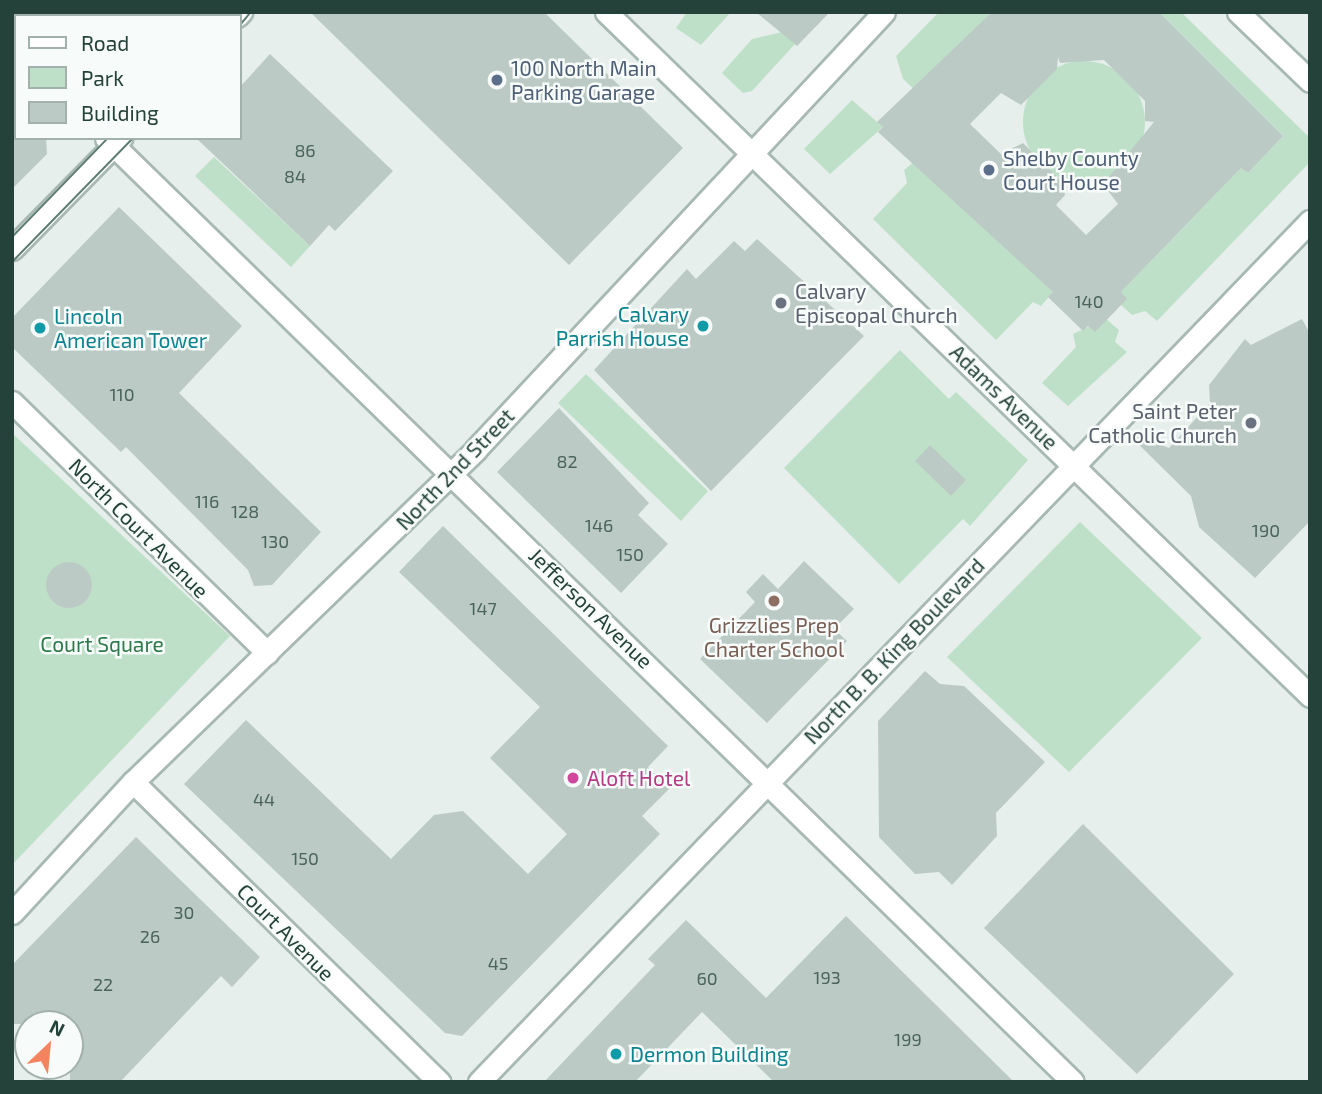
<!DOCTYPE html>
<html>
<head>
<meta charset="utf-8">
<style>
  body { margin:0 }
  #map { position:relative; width:1322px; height:1094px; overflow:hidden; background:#e6efeb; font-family:"Exo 2",sans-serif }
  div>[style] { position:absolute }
  .green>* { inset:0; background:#bfe0c8 }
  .round { border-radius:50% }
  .building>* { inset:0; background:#bbcac4 }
  .roads { filter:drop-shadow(2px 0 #a8b8b2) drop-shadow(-2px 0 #a8b8b2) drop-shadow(0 2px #a8b8b2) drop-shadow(0 -2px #a8b8b2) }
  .pedestrian>* { height:21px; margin:-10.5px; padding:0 10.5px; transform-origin:10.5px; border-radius:10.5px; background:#fff }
  .minor>* { height:21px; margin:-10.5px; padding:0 10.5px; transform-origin:10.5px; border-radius:10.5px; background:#fff }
  .tertiary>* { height:21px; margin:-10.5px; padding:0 10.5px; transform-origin:10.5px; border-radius:10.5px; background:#fff }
  .secondary>* { height:21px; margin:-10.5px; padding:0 10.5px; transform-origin:10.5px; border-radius:10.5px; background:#fff }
  .tram>* { height:2px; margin:-1px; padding:0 1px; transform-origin:1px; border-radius:1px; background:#5f7d75 }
  .dots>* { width:19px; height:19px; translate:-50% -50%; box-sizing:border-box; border:4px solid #f7fbf9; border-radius:50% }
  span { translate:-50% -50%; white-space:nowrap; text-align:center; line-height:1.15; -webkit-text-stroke:5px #f7fbf9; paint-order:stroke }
  .number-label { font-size:18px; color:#4a645c }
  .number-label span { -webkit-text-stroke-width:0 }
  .service-label { font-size:21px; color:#4e5e75 }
  .left { translate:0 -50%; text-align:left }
  .worship-label { font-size:21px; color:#5b616d }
  .right { translate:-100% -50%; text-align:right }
  .culture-label { font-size:21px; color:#0d838f }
  .street-label { font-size:21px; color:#24423a }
  .education-label { font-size:21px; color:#785e54 }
  .park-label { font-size:21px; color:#2d7a4b }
  .hotel-label { font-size:21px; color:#b23c85 }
  .frame { position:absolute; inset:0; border:14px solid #24423a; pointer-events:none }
  .legend { position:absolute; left:14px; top:14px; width:228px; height:126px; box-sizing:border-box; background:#f7fbf9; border:2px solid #a3b1ad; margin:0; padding:9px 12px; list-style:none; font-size:21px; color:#24423a }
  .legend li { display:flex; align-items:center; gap:14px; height:35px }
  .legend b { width:35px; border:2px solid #a3b1ad }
  .north { position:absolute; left:14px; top:1010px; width:70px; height:70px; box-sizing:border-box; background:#f7fbf9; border:2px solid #a3b1ad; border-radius:50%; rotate:26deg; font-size:19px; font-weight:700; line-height:28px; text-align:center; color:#24423a }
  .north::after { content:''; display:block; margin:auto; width:24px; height:32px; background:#f4845f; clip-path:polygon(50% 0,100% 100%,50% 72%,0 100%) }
</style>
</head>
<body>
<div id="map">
  <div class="green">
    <div style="clip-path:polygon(687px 12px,731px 12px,701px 45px,676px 28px)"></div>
    <div style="clip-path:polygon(939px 12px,992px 12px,916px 91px,903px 79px,896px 56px)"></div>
    <div style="clip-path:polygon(1159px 12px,1181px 12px,1310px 138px,1310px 162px,1157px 321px,1145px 311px,1132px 315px,1121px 305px,1121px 292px,1241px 168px,1248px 173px,1283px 136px)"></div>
    <div style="clip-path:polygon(782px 32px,795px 44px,752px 91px,743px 93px,722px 73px,752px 39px)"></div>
    <div class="round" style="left:1023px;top:61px;width:122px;height:122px"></div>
    <div style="clip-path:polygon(852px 100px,883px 127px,830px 174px,804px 149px)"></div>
    <div style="clip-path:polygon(214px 157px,310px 246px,291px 267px,195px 176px)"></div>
    <div style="clip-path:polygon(916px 160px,1053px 292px,1041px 306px,1033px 302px,996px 340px,873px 219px,907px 183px,904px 170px)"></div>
    <div style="clip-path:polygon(1106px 319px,1119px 330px,1115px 342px,1127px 352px,1068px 406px,1042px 383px,1076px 347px,1073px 334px)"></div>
    <div style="clip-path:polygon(900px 350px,949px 399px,956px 392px,1028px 460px,970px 526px,963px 519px,899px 584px,784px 468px)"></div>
    <div style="clip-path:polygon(586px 374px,708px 491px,681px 521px,558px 403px)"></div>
    <div style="clip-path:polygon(12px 433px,230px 636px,12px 865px)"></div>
    <div style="clip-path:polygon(1080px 522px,1202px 638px,1069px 772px,947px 657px)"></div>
  </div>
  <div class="building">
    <div style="clip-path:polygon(310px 12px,544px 12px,683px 148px,569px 265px)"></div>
    <div style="clip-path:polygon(756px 12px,830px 12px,797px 46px)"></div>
    <div style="clip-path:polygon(evenodd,992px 12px,1159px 12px,1283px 136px,1248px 173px,1241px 168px,1121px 292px,1127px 299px,1095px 332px,1088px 326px,1083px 331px,1048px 297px,1053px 292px,878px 132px,883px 127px,877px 122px,992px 12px,1058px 57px,1060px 63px,1104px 60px,1145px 101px,1145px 121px,1154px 122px,1103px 184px,1118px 204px,1086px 235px,1056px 205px,1065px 195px,1064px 184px,1023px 143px,1001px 154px,970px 124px,1001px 93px,1021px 105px,1057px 69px,1058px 57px)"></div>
    <div style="clip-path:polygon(270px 54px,393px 171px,335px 231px,329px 225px,310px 246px,196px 138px,240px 138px,240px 87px)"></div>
    <div style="clip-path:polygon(12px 138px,46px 138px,47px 154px,12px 189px)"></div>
    <div style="clip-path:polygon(119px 207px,242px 326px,179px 393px,321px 532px,272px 585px,254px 586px,248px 570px,126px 447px,121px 452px,12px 347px,12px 318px)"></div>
    <div style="clip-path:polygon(757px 239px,864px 336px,711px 491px,594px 370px,687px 269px,696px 279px,734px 241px,745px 251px)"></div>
    <div style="clip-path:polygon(1302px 319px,1310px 334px,1310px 521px,1255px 578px,1199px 527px,1191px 496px,1125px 431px,1169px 448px,1210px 403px,1209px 385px,1245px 339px,1251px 345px)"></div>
    <div style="clip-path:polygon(559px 408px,649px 503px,638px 515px,668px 544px,621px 593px,497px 472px)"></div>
    <div style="clip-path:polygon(930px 445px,966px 480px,951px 496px,915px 461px)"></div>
    <div style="clip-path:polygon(443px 526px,668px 746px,648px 767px,670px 788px,642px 816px,660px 834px,462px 1036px,445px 1033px,184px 784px,246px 720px,391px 859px,434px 815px,463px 811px,528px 874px,567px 834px,490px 758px,540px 707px,399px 572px)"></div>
    <div style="clip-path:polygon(804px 561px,854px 609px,834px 629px,847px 641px,767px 723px,700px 659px,755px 602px,746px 592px,763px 574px,778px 589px)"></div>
    <div class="round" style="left:46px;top:562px;width:46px;height:46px"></div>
    <div style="clip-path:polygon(925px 671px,940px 684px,964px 686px,1045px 762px,996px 813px,997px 836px,952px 885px,939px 872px,915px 874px,879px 837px,878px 721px)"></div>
    <div style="clip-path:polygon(1083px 824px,1234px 974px,1137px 1074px,984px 928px)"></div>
    <div style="clip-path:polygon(136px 837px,260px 957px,232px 987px,221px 976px,120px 1082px,70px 1082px,70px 1024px,12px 1024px,12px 965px)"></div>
    <div style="clip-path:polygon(846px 916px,1014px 1082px,774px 1082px,702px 1012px,635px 1082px,544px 1082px,655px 965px,648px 959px,686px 920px,766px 998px)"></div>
  </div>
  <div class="roads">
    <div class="pedestrian">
      <div style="left:237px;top:16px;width:6px;rotate:-45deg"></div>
      <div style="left:12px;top:249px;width:156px;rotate:-45.5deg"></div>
    </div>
    <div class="minor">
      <div style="left:1238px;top:12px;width:100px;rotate:43.8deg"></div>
      <div style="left:12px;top:402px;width:358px;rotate:44.5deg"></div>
      <div style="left:133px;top:782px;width:429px;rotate:44.4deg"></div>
    </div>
    <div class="tertiary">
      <div style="left:606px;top:12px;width:982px;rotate:44.17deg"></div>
    </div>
    <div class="secondary">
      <div style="left:12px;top:50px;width:5px;rotate:37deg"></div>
      <div style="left:106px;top:138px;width:1351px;rotate:44.31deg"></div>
      <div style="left:12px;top:913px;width:178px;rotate:-47.3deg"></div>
      <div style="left:133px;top:782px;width:477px;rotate:-44.1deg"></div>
      <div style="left:475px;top:450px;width:599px;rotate:-46.96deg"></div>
      <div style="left:479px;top:1082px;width:1197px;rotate:-46.02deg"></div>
    </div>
  </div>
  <div class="tram">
    <div style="left:224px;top:16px;width:6px;rotate:-45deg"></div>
    <div style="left:240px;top:25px;width:17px;rotate:-50deg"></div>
    <div style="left:12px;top:237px;width:138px;rotate:-45.9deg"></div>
    <div style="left:12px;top:262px;width:173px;rotate:-45.7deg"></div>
  </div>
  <div class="dots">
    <div style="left:497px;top:80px;background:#5c6f8a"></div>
    <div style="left:989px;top:170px;background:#5c6f8a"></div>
    <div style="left:781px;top:303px;background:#6b7280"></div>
    <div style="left:703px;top:326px;background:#0f9aa8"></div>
    <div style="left:40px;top:328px;background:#0f9aa8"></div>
    <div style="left:1251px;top:423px;background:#6b7280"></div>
    <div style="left:774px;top:601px;background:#8d6e63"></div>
    <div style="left:573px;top:778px;background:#d1479c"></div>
    <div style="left:616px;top:1054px;background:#0f9aa8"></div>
  </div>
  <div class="number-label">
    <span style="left:305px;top:150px">86</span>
    <span style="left:295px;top:176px">84</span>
    <span style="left:1089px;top:301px">140</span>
    <span style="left:122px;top:394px">110</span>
    <span style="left:567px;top:461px">82</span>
    <span style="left:207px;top:501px">116</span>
    <span style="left:245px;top:511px">128</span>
    <span style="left:599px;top:525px">146</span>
    <span style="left:1266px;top:530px">190</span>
    <span style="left:275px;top:541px">130</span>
    <span style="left:630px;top:554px">150</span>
    <span style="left:483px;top:608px">147</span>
    <span style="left:264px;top:799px">44</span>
    <span style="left:305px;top:858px">150</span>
    <span style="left:184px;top:912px">30</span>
    <span style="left:150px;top:936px">26</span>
    <span style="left:498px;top:963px">45</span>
    <span style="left:827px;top:977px">193</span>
    <span style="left:707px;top:978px">60</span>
    <span style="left:103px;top:984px">22</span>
    <span style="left:908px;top:1039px">199</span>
  </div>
  <div class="service-label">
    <span class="left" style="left:511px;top:80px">100 North Main<br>Parking Garage</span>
    <span class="left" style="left:1003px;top:170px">Shelby County<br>Court House</span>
  </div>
  <div class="worship-label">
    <span class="left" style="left:795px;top:303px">Calvary<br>Episcopal Church</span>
    <span class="right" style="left:1237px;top:423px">Saint Peter<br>Catholic Church</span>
  </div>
  <div class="culture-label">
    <span class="right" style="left:689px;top:326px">Calvary<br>Parrish House</span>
    <span class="left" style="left:54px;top:328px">Lincoln<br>American Tower</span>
    <span class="left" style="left:630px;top:1054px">Dermon Building</span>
  </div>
  <div class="street-label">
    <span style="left:1004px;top:397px;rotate:44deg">Adams Avenue</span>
    <span style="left:455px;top:469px;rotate:-46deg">North 2nd Street</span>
    <span style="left:139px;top:528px;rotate:45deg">North Court Avenue</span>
    <span style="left:591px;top:608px;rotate:44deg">Jefferson Avenue</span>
    <span style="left:894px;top:651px;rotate:-46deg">North B. B. King Boulevard</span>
    <span style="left:286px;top:932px;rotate:45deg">Court Avenue</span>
  </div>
  <div class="education-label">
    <span style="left:774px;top:637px">Grizzlies Prep<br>Charter School</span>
  </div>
  <div class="park-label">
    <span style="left:102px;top:644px">Court Square</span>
  </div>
  <div class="hotel-label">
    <span class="left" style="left:587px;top:778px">Aloft Hotel</span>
  </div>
  <div class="frame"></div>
  <ul class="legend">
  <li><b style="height:9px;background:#fff"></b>Road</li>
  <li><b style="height:19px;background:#bfe0c8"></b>Park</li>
  <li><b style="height:19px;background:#bbcac4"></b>Building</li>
  </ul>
  <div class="north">N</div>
</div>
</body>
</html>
